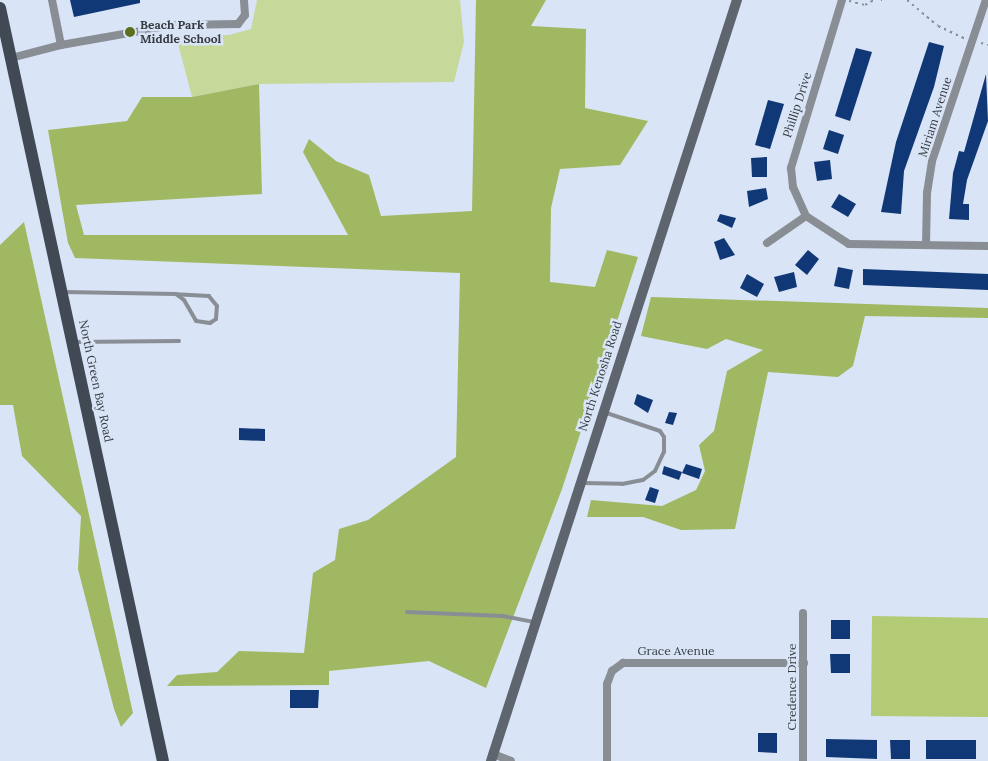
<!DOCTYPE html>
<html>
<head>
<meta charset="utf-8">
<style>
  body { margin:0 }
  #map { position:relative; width:988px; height:761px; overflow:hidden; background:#d9e4f6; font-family:Lora,serif }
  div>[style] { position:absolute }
  .green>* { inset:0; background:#c6d99b }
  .forest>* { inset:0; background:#a0b862 }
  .water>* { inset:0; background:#b2cb74 }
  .building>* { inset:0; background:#103876 }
  .path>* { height:2px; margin-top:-1px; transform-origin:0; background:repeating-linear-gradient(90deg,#858d99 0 2.5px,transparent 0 6.5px) }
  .lane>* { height:4px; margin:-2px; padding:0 2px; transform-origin:2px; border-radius:2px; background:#898e95 }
  .street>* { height:8px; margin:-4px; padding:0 4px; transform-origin:4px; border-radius:4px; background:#898e95 }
  .secondary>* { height:10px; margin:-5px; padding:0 5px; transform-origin:5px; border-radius:5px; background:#5e656f }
  .primary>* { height:12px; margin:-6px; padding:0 6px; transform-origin:6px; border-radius:6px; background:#414955 }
  .dots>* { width:14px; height:14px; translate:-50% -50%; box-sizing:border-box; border:2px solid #d9e4f6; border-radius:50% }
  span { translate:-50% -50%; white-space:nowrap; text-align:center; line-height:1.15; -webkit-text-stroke:5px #d9e4f6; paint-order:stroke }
  .poi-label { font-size:12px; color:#363b42; font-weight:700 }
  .left { translate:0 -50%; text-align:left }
  .street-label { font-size:12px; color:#363b42 }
</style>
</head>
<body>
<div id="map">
  <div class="green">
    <div style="clip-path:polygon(257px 0,460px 0,464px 42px,454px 82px,259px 84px,192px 97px,176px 36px,229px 35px,251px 29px)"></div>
  </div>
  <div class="forest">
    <div style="clip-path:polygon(476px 0,546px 0,531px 26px,586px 29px,585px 108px,648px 121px,620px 165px,560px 169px,551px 208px,550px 282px,595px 287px,607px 250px,638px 257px,562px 489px,486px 688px,429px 661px,329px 671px,329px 685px,167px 686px,177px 675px,217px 672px,239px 651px,304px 653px,313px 573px,335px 560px,339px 529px,368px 520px,456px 457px,460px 273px,75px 258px,68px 243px,48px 130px,127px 121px,142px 97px,192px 97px,259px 84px,262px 194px,76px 205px,84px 235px,348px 235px,303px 152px,309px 139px,336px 161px,369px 175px,381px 216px,472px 211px)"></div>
    <div style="clip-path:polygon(24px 222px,133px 713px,121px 727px,114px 709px,78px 569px,81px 516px,22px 456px,13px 405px,0 405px,0 245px)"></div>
    <div style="clip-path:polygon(651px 297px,988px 308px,988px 318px,865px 316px,853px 366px,838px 377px,768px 372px,735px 529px,681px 530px,643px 517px,587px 517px,591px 500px,662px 506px,696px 490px,705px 471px,699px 445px,714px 431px,727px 371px,763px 350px,726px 339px,707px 349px,641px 336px)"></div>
  </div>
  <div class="water">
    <div style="clip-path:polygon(872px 616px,988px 618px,988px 717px,871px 716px)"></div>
  </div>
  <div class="building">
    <div style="clip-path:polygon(70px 0,140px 0,140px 3px,74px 17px)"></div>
    <div style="clip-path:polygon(929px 42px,944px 46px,934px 87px,904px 171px,901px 214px,881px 212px,896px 142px)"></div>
    <div style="clip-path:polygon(856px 48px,872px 52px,850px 121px,835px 116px)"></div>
    <div style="clip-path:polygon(986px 74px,988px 121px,967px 180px,963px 204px,969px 204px,969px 220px,949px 219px,953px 173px,959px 151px,964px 152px)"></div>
    <div style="clip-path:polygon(768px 100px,784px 104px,770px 149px,755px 145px)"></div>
    <div style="clip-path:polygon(829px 130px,844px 135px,838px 154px,823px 149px)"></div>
    <div style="clip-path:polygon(767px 157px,767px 177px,752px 177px,751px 158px)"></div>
    <div style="clip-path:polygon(830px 160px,832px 179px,817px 181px,814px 162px)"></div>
    <div style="clip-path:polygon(766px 188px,768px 199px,749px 207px,747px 191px)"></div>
    <div style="clip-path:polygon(839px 194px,856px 204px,848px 217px,831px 207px)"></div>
    <div style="clip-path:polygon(720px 214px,736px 218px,732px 228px,717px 221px)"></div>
    <div style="clip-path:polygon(724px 238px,735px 255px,720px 260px,714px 242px)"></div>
    <div style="clip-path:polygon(808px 250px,819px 259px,807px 275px,795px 265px)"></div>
    <div style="clip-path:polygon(838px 267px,853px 270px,849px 289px,834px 286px)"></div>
    <div style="clip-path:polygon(863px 269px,988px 274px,988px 290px,863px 285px)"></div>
    <div style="clip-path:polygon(794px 272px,797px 287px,779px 292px,774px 277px)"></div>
    <div style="clip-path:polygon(747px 274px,764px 284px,757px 297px,740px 288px)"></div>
    <div style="clip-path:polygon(637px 394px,653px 400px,648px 413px,634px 404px)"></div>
    <div style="clip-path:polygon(669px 412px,677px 413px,673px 425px,665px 423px)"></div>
    <div style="clip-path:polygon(239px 428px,265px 429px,265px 441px,239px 440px)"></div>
    <div style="clip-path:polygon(686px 464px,702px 469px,699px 479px,682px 473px)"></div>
    <div style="clip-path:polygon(664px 466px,682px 472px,679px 480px,662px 474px)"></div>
    <div style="clip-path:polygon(650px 487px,659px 490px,655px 503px,645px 500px)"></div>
    <div style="clip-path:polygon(831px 620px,850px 620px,850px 639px,831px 639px)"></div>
    <div style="clip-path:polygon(830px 654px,850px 654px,850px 673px,831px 673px)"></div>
    <div style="clip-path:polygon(290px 690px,319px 690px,318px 708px,290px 708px)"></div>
    <div style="clip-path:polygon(758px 733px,777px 733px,777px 753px,758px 752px)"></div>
    <div style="clip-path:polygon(826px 739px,877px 740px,877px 759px,826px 757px)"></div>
    <div style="clip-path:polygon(890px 740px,910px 740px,910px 759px,891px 759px)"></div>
    <div style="clip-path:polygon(926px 740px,976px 740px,976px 759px,926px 759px)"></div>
  </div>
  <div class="path">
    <div style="left:881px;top:0;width:1px"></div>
    <div style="left:907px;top:0;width:40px;rotate:40deg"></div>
    <div style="left:938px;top:26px;width:29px;rotate:25deg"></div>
    <div style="left:849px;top:1px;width:16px;rotate:14deg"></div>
    <div style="left:865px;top:5px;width:10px;rotate:-29deg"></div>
    <div style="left:981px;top:43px;width:7px;rotate:16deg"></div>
  </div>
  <div class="lane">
    <div style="left:64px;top:292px;width:112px;rotate:1deg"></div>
    <div style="left:176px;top:294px;width:10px;rotate:37deg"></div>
    <div style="left:184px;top:300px;width:24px;rotate:60deg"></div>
    <div style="left:196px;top:321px;width:14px;rotate:8deg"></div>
    <div style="left:210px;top:323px;width:7px;rotate:-34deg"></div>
    <div style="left:216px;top:319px;width:13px;rotate:-86deg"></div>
    <div style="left:217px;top:306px;width:13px;rotate:-129deg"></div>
    <div style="left:209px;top:296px;width:33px;rotate:-177deg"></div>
    <div style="left:74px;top:342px;width:105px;rotate:-0.5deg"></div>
    <div style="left:583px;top:483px;width:39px;rotate:1deg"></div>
    <div style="left:622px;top:484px;width:21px;rotate:-11deg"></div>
    <div style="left:643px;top:480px;width:15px;rotate:-37deg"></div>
    <div style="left:655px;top:471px;width:21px;rotate:-65deg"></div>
    <div style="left:664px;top:452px;width:15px;rotate:-90deg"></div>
    <div style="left:664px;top:437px;width:7px;rotate:-124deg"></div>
    <div style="left:660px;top:431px;width:59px;rotate:-161.3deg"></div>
    <div style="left:407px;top:612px;width:96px;rotate:2.4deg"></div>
    <div style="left:503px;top:616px;width:32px;rotate:11deg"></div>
  </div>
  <div class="street">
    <div style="left:52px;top:0;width:46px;rotate:78.7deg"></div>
    <div style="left:842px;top:0;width:176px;rotate:106.9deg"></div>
    <div style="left:791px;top:168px;width:19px;rotate:84deg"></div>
    <div style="left:793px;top:187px;width:32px;rotate:66deg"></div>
    <div style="left:806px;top:216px;width:51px;rotate:33.1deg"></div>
    <div style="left:849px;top:244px;width:139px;rotate:0.8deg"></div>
    <div style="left:11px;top:58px;width:52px;rotate:-14.6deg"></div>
    <div style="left:61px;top:45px;width:116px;rotate:-10deg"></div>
    <div style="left:175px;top:25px;width:63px;rotate:-0.9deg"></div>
    <div style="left:238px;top:24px;width:11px;rotate:-52deg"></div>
    <div style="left:245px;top:15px;width:15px;rotate:-94deg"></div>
    <div style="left:767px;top:243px;width:47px;rotate:-34.7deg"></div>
    <div style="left:926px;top:245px;width:52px;rotate:-88.9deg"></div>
    <div style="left:927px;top:193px;width:32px;rotate:-81deg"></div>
    <div style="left:932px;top:161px;width:170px;rotate:-71.5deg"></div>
    <div style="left:803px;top:613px;width:148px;rotate:90deg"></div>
    <div style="left:493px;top:754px;width:19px;rotate:21deg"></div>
    <div style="left:607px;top:761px;width:77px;rotate:-90deg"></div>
    <div style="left:607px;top:684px;width:14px;rotate:-69deg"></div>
    <div style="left:612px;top:671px;width:14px;rotate:-36deg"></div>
    <div style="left:623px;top:663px;width:181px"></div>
  </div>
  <div class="secondary">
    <div style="left:491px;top:761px;width:800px;rotate:-72.09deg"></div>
  </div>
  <div class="primary">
    <div style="left:0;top:8px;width:770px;rotate:77.79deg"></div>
  </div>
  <div class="dots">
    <div style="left:130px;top:32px;background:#5c6f1e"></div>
  </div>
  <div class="poi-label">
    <span class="left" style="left:140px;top:32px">Beach Park<br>Middle School</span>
  </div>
  <div class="street-label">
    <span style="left:797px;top:105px;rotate:-72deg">Phillip Drive</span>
    <span style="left:935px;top:117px;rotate:-72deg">Miriam Avenue</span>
    <span style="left:600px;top:376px;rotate:-72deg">North Kenosha Road</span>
    <span style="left:96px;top:381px;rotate:78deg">North Green Bay Road</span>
    <span style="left:676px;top:651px">Grace Avenue</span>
    <span style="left:792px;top:687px;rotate:-90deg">Credence Drive</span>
  </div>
</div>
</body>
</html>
